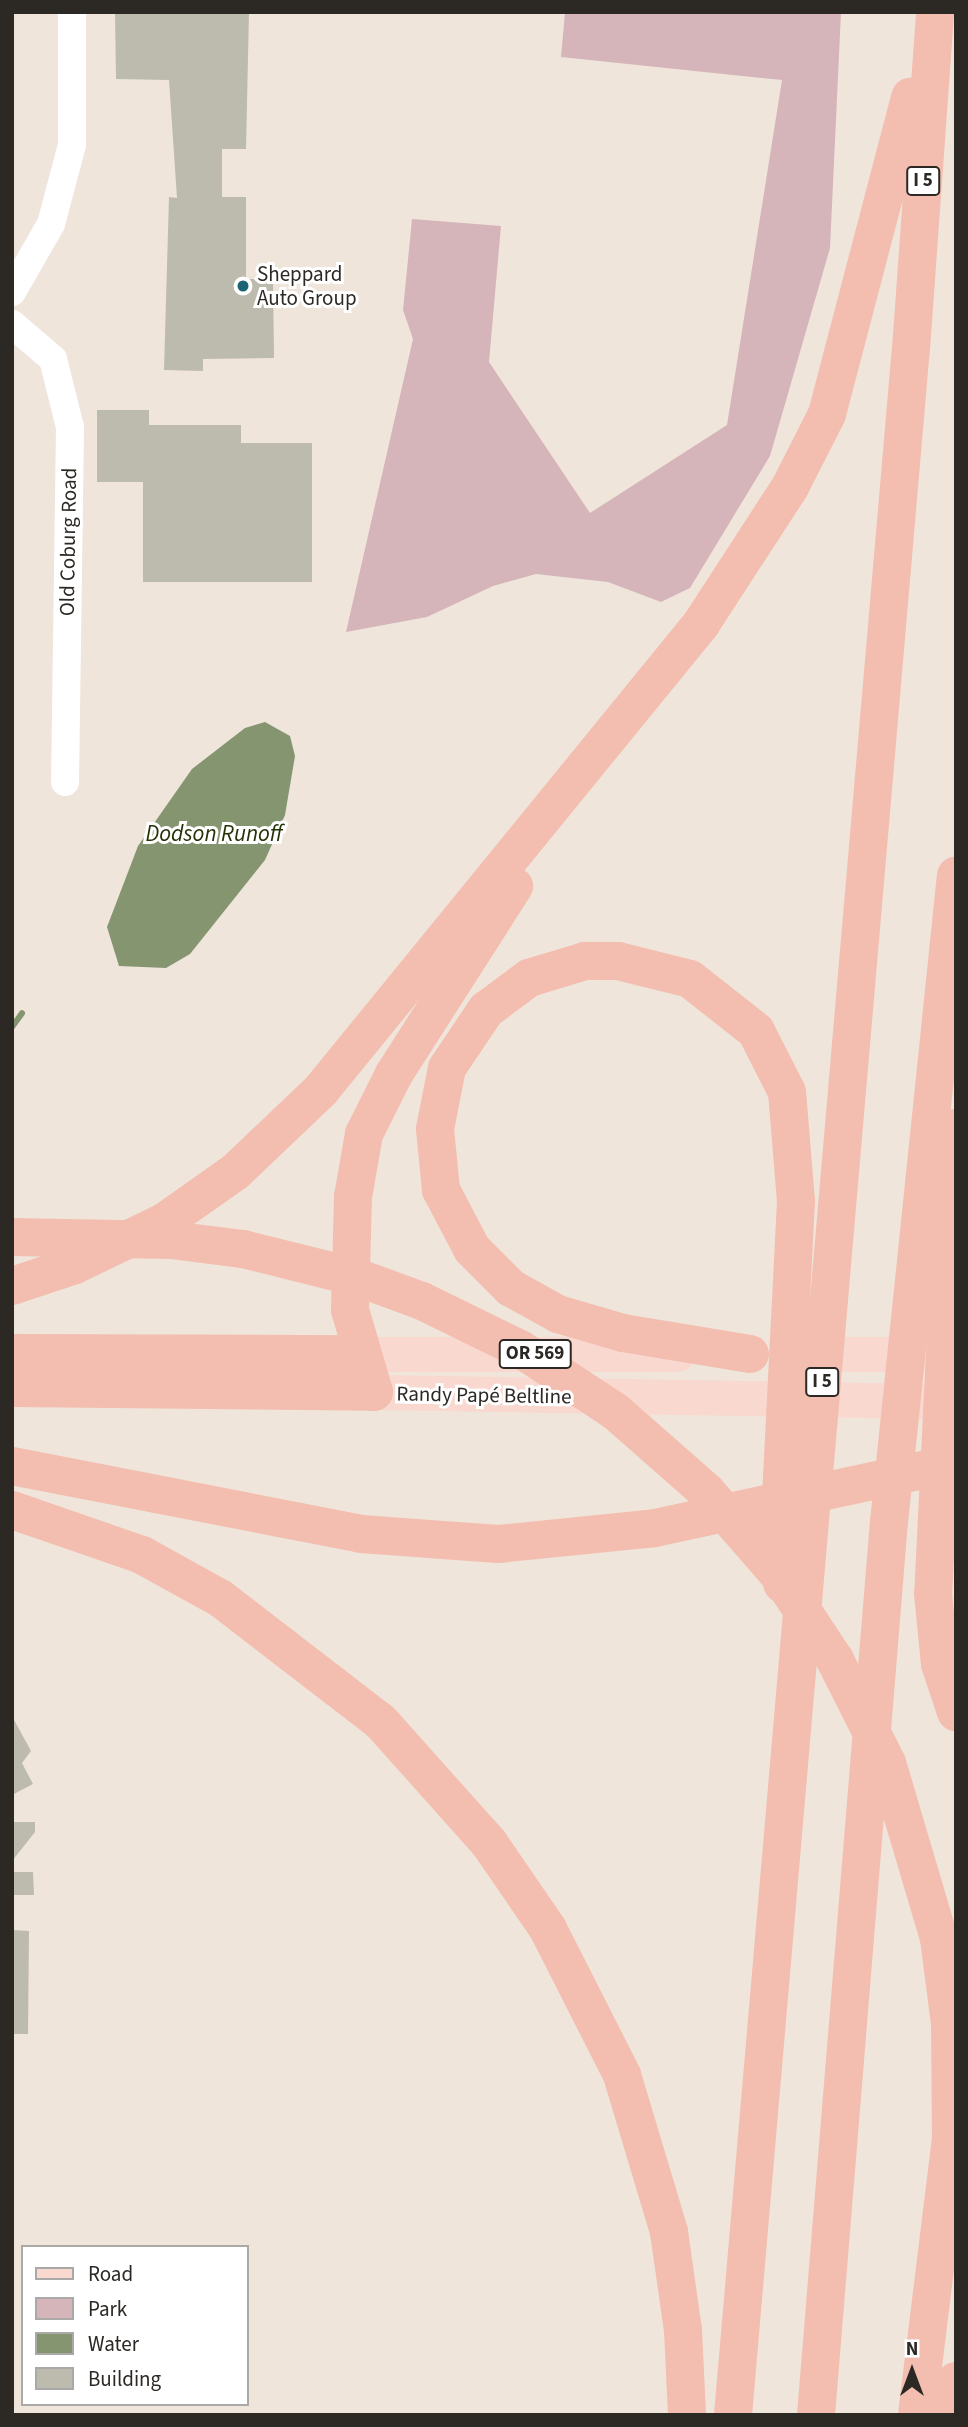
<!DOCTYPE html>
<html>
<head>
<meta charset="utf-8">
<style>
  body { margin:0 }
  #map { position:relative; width:968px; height:2427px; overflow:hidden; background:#efe5db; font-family:"Source Sans 3",sans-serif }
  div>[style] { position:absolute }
  .green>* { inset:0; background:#d5b5ba }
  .water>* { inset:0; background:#85956f }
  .stream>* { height:6px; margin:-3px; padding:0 3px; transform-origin:3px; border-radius:3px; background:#85956f }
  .building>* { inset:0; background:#bdbaae }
  .minor>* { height:28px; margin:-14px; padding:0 14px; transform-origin:14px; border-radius:14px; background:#fff }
  .major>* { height:35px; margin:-17.5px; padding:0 17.5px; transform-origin:17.5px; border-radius:17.5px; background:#f8d8cf }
  .highway>* { height:38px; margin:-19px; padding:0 19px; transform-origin:19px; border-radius:19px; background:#f3beaf }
  .dots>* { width:19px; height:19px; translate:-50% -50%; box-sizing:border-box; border:4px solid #fff; border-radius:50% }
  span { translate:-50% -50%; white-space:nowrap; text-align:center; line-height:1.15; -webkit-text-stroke:6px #fff; paint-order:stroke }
  .shield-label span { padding:2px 5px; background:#fff; border:2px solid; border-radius:5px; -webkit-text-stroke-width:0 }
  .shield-label { font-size:19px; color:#2c2824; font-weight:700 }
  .poi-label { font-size:21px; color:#2c2824 }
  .left { translate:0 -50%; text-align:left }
  .street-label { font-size:21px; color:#2c2824 }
  .water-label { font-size:23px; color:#243205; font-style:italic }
  .frame { position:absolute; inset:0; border:14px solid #2c2824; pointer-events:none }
  .legend { position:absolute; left:21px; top:2245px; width:228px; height:161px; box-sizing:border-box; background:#fff; border:2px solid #aba9a7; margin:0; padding:9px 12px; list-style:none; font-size:21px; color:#2c2824 }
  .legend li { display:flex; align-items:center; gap:14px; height:35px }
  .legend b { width:35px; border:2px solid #aba9a7 }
  .north { position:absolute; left:877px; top:2336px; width:70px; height:70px; -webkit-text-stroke:5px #fff; paint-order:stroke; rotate:0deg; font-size:19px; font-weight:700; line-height:28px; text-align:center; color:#2c2824 }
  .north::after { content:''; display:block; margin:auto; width:24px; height:32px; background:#2c2824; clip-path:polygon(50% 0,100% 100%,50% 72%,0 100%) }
</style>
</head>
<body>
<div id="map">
  <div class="green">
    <div style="clip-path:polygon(565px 12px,841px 12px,830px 248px,770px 456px,690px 588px,661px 602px,608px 582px,536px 574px,493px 586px,427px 617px,346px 632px,413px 339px,403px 310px,412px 219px,501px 226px,489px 362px,590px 513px,727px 425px,782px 80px,561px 57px)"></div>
  </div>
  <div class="water">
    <div style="clip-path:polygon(265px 722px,290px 736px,295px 756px,285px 815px,265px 860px,190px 954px,166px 968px,119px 966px,107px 927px,138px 846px,192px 769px,245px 728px)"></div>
  </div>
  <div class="stream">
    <div style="left:12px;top:1027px;width:17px;rotate:-54deg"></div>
  </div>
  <div class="building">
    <div style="clip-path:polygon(115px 12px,249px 12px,246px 149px,222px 149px,222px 197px,246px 197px,246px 279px,273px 279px,274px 358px,203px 359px,203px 371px,164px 370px,169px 197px,177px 198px,169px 80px,116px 79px)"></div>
    <div style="clip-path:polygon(97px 410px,149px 410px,149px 425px,241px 425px,241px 443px,312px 443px,312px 582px,143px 582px,143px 482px,97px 482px)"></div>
    <div style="clip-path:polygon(12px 1716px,31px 1751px,22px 1763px,33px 1784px,12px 1795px)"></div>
    <div style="clip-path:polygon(12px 1822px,35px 1822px,35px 1832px,12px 1861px)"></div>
    <div style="clip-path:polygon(12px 1872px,33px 1872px,34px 1895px,12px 1895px)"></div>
    <div style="clip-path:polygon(12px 1930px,29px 1931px,28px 2034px,12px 2034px)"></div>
  </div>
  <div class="minor">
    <div style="left:12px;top:292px;width:78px;rotate:-60.2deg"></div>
    <div style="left:51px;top:224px;width:82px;rotate:-75.1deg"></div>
    <div style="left:72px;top:145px;width:133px;rotate:-90deg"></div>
    <div style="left:12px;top:324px;width:54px;rotate:40.5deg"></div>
    <div style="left:53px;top:359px;width:70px;rotate:76deg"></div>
    <div style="left:70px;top:427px;width:355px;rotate:90.8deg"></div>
  </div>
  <div class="major">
    <div style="left:359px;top:1354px;width:318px"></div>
    <div style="left:796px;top:1354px;width:137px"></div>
    <div style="left:374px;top:1392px;width:554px;rotate:0.93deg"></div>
  </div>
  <div class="highway">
    <div style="left:956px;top:1128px;width:466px;rotate:92.8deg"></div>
    <div style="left:933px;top:1593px;width:71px;rotate:84.4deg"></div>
    <div style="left:940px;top:1664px;width:51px;rotate:71.6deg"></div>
    <div style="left:12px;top:1237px;width:159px;rotate:1.1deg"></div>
    <div style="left:171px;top:1240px;width:73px;rotate:7.1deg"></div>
    <div style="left:243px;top:1249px;width:120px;rotate:14deg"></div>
    <div style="left:359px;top:1278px;width:67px;rotate:20.1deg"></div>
    <div style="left:422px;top:1301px;width:111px;rotate:26.1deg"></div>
    <div style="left:522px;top:1350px;width:113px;rotate:33.4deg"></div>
    <div style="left:616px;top:1412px;width:120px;rotate:41.3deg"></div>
    <div style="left:706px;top:1491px;width:111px;rotate:49deg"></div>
    <div style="left:779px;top:1575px;width:102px;rotate:56.6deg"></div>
    <div style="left:835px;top:1660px;width:115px;rotate:63.2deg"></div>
    <div style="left:887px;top:1763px;width:183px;rotate:73.5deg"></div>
    <div style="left:939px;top:1938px;width:87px;rotate:82.7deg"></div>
    <div style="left:950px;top:2024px;width:114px;rotate:89.5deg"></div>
    <div style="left:951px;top:2138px;width:279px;rotate:97deg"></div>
    <div style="left:12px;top:1286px;width:66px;rotate:-18.4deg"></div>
    <div style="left:75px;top:1265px;width:99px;rotate:-25.8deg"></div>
    <div style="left:164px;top:1222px;width:87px;rotate:-35.2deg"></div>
    <div style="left:235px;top:1172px;width:119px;rotate:-43.6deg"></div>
    <div style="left:321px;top:1090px;width:601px;rotate:-50.8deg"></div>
    <div style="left:701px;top:624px;width:163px;rotate:-57deg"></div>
    <div style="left:790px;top:487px;width:82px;rotate:-63.1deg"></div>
    <div style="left:827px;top:414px;width:328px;rotate:-75.3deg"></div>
    <div style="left:12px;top:1353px;width:347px;rotate:0.2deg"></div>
    <div style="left:750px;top:1354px;width:129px;rotate:-170.6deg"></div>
    <div style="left:623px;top:1333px;width:68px;rotate:-163.7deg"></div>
    <div style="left:558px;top:1314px;width:54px;rotate:-151deg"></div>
    <div style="left:511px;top:1288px;width:55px;rotate:-135deg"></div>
    <div style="left:472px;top:1249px;width:67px;rotate:-117.7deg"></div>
    <div style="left:441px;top:1190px;width:61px;rotate:-95.6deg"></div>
    <div style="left:435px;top:1129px;width:62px;rotate:-78.9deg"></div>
    <div style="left:447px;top:1068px;width:70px;rotate:-56.1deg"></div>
    <div style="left:486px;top:1010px;width:54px;rotate:-36.7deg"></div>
    <div style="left:529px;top:978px;width:59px;rotate:-16.9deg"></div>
    <div style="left:585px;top:961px;width:33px"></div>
    <div style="left:618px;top:961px;width:74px;rotate:14deg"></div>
    <div style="left:690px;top:979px;width:84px;rotate:38.2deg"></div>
    <div style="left:756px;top:1031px;width:68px;rotate:63.1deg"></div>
    <div style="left:787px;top:1092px;width:109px;rotate:85.3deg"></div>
    <div style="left:796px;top:1201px;width:354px;rotate:92.9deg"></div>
    <div style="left:778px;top:1555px;width:29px;rotate:82deg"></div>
    <div style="left:12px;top:1388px;width:362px;rotate:0.6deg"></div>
    <div style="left:374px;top:1392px;width:85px;rotate:-106.3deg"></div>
    <div style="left:350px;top:1310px;width:113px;rotate:-88.5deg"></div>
    <div style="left:353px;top:1197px;width:64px;rotate:-80.1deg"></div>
    <div style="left:364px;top:1134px;width:67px;rotate:-63.4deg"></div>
    <div style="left:394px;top:1074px;width:223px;rotate:-57.4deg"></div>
    <div style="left:12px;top:1466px;width:356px;rotate:11deg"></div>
    <div style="left:361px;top:1534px;width:137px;rotate:4.2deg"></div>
    <div style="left:498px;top:1544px;width:158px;rotate:-5.8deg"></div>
    <div style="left:655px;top:1528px;width:308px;rotate:-12.2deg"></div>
    <div style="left:12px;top:1510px;width:138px;rotate:19.1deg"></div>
    <div style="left:142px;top:1555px;width:89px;rotate:28.9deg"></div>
    <div style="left:220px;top:1598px;width:202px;rotate:37.6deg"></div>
    <div style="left:380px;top:1721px;width:164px;rotate:48.2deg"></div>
    <div style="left:489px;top:1843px;width:104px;rotate:55.5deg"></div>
    <div style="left:548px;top:1929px;width:164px;rotate:63.1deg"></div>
    <div style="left:622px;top:2075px;width:164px;rotate:73.3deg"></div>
    <div style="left:669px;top:2232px;width:99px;rotate:81.9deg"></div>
    <div style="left:683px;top:2330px;width:85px;rotate:87.3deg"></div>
    <div style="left:733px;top:2415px;width:2074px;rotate:-85.08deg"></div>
    <div style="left:911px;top:349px;width:338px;rotate:-85.9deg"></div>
    <div style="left:816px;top:2415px;width:896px;rotate:-85.33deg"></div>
    <div style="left:889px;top:1522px;width:650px;rotate:-84.09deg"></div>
    <div style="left:948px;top:2415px;width:35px;rotate:-77deg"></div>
  </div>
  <div class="dots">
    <div style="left:243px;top:286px;background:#1d6474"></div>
  </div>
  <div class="shield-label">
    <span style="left:923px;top:181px">I 5</span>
    <span style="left:535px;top:1354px">OR 569</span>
    <span style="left:822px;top:1382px">I 5</span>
  </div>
  <div class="poi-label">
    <span class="left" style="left:257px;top:286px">Sheppard<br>Auto Group</span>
  </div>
  <div class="street-label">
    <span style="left:68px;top:542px;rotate:-89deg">Old Coburg Road</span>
    <span style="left:484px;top:1395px;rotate:1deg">Randy Papé Beltline</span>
  </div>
  <div class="water-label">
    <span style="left:214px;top:834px">Dodson Runoff</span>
  </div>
  <div class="frame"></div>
  <ul class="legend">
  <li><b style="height:9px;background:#f8d8cf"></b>Road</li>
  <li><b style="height:19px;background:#d5b5ba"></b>Park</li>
  <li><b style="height:19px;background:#85956f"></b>Water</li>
  <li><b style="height:19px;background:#bdbaae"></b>Building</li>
  </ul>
  <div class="north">N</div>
</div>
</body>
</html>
